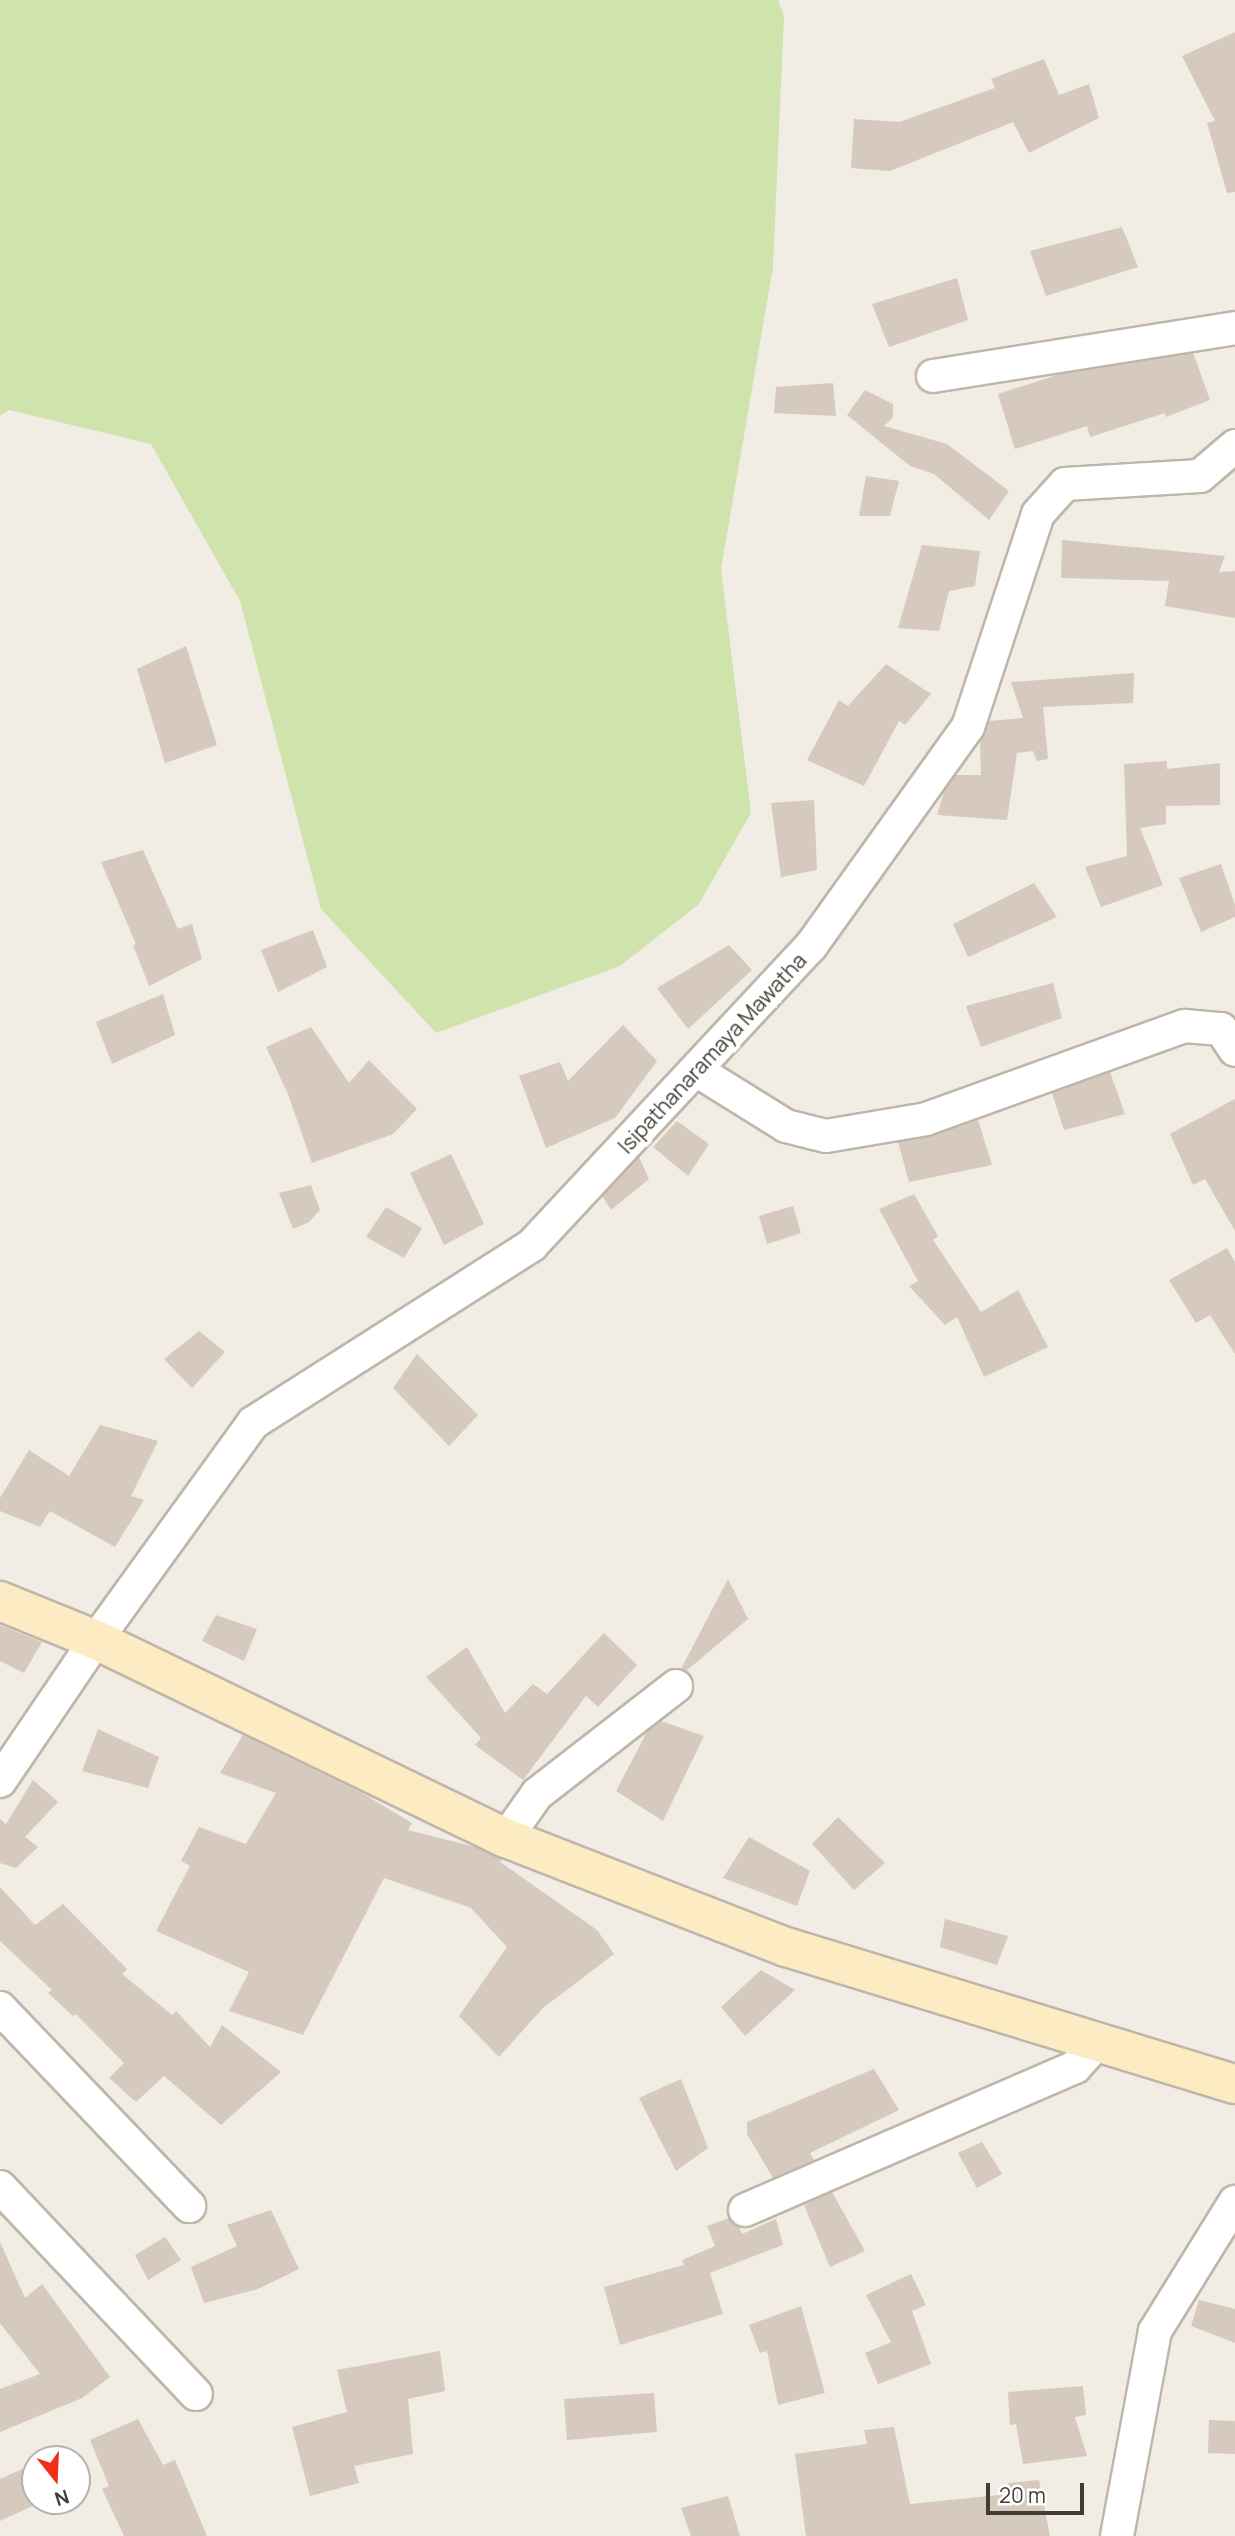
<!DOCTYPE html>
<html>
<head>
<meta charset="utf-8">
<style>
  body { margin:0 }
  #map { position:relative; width:1235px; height:2536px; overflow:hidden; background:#f1ece4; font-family:Manrope,sans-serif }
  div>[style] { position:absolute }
  .green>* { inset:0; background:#cfe4ad }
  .building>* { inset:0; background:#d5cabd }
  .roads { filter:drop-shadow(2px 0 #bfb6aa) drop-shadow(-2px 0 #bfb6aa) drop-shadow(0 2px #bfb6aa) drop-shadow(0 -2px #bfb6aa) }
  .street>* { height:32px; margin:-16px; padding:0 16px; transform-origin:16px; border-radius:16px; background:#fff }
  .secondary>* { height:38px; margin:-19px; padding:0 19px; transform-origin:19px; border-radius:19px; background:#fcebc3 }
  span { translate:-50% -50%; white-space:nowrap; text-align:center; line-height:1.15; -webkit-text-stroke:7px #fff; paint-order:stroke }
  .street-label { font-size:21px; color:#433c34 }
  .north { position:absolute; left:21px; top:2445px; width:70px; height:70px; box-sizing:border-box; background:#fff; border:2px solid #b4b1ae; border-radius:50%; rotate:162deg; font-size:19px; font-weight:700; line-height:28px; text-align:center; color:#433c34 }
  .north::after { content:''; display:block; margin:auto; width:24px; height:32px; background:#f12e1a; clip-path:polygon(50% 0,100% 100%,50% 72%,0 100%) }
  .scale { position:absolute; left:986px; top:2483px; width:98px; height:32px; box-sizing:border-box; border:4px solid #433c34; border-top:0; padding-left:9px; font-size:21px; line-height:24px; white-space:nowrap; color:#433c34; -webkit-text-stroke:5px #fff; paint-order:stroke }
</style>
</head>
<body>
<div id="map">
  <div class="green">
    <div style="clip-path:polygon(0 0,778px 0,784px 16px,773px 267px,721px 569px,751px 813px,699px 904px,620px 966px,436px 1033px,321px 909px,240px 601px,151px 444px,9px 410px,0 416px)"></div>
  </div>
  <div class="building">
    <div style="clip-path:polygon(1235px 32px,1235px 192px,1227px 193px,1207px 123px,1215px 121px,1182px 56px)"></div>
    <div style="clip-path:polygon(1044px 59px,1059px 95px,1089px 84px,1099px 118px,1029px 153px,1013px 122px,890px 171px,851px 168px,854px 119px,899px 122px,995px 88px,991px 79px)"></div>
    <div style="clip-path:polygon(1122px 227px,1138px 267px,1046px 296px,1030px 251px)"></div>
    <div style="clip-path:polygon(957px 278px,968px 320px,889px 347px,872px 304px)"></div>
    <div style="clip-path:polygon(1193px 353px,1210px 400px,1166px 417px,1165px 413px,1090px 437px,1087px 426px,1015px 449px,998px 394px,1060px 374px)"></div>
    <div style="clip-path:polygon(833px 383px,836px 416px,774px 413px,776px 387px)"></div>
    <div style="clip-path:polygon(865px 390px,893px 404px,893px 417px,884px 426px,947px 444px,1009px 491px,989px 520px,934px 474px,910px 466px,847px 415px)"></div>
    <div style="clip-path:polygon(866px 476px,899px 481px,890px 516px,859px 516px)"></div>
    <div style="clip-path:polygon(1062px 540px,1225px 556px,1219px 572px,1235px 571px,1235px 618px,1165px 606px,1169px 581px,1061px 578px)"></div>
    <div style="clip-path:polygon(922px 545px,980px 551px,975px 586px,949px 591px,939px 631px,898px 628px)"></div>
    <div style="clip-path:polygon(186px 646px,217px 745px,165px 763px,137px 669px)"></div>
    <div style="clip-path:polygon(886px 664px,931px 694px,905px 725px,899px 721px,864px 786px,807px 760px,839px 700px,848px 706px)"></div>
    <div style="clip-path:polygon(1134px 673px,1133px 703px,1043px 707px,1048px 759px,1037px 761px,1033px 751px,1017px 753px,1007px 820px,937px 815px,944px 792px,956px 775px,981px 775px,980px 742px,989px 721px,1023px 718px,1011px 682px)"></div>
    <div style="clip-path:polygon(1167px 761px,1167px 769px,1220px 763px,1220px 805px,1166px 806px,1166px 824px,1140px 828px,1163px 885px,1101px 907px,1085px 867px,1127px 856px,1124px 764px)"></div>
    <div style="clip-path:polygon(814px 800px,817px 870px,781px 877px,771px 803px)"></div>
    <div style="clip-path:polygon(143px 850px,178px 929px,192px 924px,202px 959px,149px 986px,133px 945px,136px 944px,101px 862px)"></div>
    <div style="clip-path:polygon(1221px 864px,1235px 905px,1235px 917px,1201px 932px,1179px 878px)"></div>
    <div style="clip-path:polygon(1034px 883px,1057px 917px,968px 957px,953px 924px)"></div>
    <div style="clip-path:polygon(313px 930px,327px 967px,278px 992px,261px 950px)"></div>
    <div style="clip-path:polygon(729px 945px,752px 970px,688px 1029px,657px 988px)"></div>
    <div style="clip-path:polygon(1053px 983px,1062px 1018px,981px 1047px,966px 1006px)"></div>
    <div style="clip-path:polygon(163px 994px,175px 1035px,112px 1064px,96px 1022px)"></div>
    <div style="clip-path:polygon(623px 1025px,657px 1061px,615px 1118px,546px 1148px,519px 1076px,560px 1062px,568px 1081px)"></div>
    <div style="clip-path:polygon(311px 1027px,349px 1083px,369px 1060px,417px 1109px,393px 1134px,312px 1163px,288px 1094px,266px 1047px)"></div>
    <div style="clip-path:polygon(1110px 1072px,1125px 1114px,1064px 1130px,1052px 1093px)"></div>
    <div style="clip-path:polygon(1235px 1099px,1235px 1231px,1205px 1179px,1193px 1185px,1170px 1134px)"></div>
    <div style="clip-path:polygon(978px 1120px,992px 1165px,909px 1182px,898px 1142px,932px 1136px)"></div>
    <div style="clip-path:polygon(677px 1121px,709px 1144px,688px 1176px,653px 1147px)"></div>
    <div style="clip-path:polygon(451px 1154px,484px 1224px,444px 1245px,410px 1173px)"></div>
    <div style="clip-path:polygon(639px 1157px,649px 1179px,611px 1210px,602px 1196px)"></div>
    <div style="clip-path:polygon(311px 1185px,320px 1210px,309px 1222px,293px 1229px,279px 1193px)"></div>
    <div style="clip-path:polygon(914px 1194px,938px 1236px,933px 1240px,981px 1312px,1018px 1290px,1048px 1347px,984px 1377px,957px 1317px,945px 1325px,909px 1286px,918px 1281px,879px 1209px)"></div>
    <div style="clip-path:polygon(793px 1206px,801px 1233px,767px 1244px,759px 1216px)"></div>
    <div style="clip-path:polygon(386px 1207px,422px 1228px,404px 1258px,366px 1237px)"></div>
    <div style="clip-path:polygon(1227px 1248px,1235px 1262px,1235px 1354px,1210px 1315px,1196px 1323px,1169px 1280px)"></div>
    <div style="clip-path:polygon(199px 1331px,225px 1352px,192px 1388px,164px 1359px)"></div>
    <div style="clip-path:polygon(417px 1354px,478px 1415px,449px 1446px,393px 1388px)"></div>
    <div style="clip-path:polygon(100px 1425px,158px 1441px,131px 1496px,144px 1500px,115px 1547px,50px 1511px,40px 1527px,0 1511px,0 1498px,29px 1450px,69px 1476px)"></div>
    <div style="clip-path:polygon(728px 1579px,748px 1619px,686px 1671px,681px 1669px)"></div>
    <div style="clip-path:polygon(216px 1615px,257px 1629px,244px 1661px,202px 1641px)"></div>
    <div style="clip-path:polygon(0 1625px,42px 1642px,24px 1673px,0 1661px)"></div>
    <div style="clip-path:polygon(604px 1633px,637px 1665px,598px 1707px,586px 1696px,523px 1780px,475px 1745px,481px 1738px,426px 1677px,467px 1647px,505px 1713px,533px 1684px,547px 1694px)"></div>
    <div style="clip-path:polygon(661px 1721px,704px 1736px,663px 1821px,616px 1791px,647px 1732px)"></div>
    <div style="clip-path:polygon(98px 1729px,159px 1757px,148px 1788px,82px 1771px)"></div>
    <div style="clip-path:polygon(243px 1735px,362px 1793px,412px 1823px,408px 1830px,475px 1847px,502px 1860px,500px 1862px,597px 1930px,614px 1954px,543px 2008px,499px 2057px,459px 2016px,507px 1947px,471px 1908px,384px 1878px,303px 2035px,229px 2011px,249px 1972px,156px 1931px,190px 1866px,181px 1861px,199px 1827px,246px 1844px,276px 1793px,220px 1773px)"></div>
    <div style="clip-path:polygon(33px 1780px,58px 1802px,25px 1837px,38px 1847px,16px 1868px,0 1863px,0 1819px,6px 1824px)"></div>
    <div style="clip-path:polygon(838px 1817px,885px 1863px,854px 1890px,812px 1844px)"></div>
    <div style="clip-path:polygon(749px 1837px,810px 1871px,797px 1906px,723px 1878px)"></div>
    <div style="clip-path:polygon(0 1887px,35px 1925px,63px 1904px,127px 1969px,122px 1974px,172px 2015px,176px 2011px,210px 2047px,222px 2025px,281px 2072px,221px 2125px,164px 2076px,136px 2102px,109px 2078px,124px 2063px,76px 2014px,73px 2016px,48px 1993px,52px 1990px,0 1941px)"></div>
    <div style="clip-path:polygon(945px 1919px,1008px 1936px,997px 1965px,940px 1947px)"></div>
    <div style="clip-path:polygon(761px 1970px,795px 1990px,745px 2036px,721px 2007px)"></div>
    <div style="clip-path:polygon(874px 2069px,899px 2110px,810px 2153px,814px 2160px,773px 2178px,747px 2134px,747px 2122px)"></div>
    <div style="clip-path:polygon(681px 2079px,708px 2148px,676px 2171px,639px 2098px)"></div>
    <div style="clip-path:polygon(982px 2142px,1002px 2174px,977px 2188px,958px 2153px)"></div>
    <div style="clip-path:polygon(832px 2192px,865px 2251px,830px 2267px,804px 2205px)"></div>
    <div style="clip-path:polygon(271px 2210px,299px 2269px,258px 2289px,204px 2303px,191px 2267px,237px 2246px,227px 2225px)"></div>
    <div style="clip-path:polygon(729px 2218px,739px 2227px,742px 2234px,776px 2219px,783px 2245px,710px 2273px,723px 2314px,620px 2345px,604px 2287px,684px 2265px,682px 2260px,715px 2246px,707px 2226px)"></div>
    <div style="clip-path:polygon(165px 2237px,181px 2260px,148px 2280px,135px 2255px)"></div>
    <div style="clip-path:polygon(0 2242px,25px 2298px,42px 2284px,110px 2377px,82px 2398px,0 2432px,0 2389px,40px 2374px,0 2323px)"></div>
    <div style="clip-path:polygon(911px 2274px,926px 2305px,912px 2311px,931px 2364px,878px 2384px,865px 2353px,891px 2342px,866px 2295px)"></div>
    <div style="clip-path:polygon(1199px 2300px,1235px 2309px,1235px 2343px,1191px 2326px)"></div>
    <div style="clip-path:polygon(801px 2306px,825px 2393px,778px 2405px,767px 2351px,760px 2353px,749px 2325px)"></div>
    <div style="clip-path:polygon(440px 2351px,445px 2391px,408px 2399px,413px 2454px,354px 2466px,359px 2483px,310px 2496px,292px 2427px,347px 2412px,337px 2370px)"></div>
    <div style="clip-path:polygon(1083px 2386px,1086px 2415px,1075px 2417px,1087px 2456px,1023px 2464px,1016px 2424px,1010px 2425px,1008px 2392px)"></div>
    <div style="clip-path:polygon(654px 2393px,657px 2432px,567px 2440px,564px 2399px)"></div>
    <div style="clip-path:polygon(138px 2419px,163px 2465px,175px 2460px,207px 2536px,124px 2536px,102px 2489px,109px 2486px,90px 2440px)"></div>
    <div style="clip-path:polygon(1209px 2420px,1235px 2421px,1235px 2454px,1208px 2453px)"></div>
    <div style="clip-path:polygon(894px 2427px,910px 2504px,1010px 2494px,1008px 2483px,1039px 2480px,1050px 2536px,806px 2536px,795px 2454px,867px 2444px,864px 2430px)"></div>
    <div style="clip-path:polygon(27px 2467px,35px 2482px,35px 2505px,0 2521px,0 2479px)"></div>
    <div style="clip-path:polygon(728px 2496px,740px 2536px,691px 2536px,681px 2508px)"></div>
  </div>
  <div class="roads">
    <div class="street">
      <div style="left:933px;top:376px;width:306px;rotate:-9deg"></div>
      <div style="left:696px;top:1070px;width:106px;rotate:31.9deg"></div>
      <div style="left:786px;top:1126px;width:41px;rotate:14deg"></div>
      <div style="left:826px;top:1136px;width:101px;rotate:-9.6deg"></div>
      <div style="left:926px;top:1119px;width:275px;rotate:-19.8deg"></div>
      <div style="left:1185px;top:1026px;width:36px;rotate:5deg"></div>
      <div style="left:1221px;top:1029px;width:25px;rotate:56deg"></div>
      <div style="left:0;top:1781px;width:171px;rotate:-55.8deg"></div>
      <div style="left:96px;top:1640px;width:268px;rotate:-54.1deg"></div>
      <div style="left:253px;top:1423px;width:331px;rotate:-32.5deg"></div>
      <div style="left:532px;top:1245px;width:409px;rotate:-47deg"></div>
      <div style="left:811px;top:946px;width:269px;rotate:-54.4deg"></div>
      <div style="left:968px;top:727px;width:224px;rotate:-71.8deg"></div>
      <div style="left:1038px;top:514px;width:40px;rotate:-48deg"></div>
      <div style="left:1065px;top:484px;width:135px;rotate:-3.4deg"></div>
      <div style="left:1200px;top:476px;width:46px;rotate:-40.6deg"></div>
      <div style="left:506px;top:1838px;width:54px;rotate:-54.8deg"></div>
      <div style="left:537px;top:1794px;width:176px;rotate:-37.8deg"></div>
      <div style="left:0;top:2008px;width:274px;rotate:46.3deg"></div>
      <div style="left:0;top:2187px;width:285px;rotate:46.6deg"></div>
      <div style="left:745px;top:2210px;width:360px;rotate:-23.4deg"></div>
      <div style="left:1075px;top:2067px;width:34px;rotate:-47deg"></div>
      <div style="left:1117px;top:2536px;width:208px;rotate:-79.5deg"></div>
      <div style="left:1155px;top:2331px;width:152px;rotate:-58.2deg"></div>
    </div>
    <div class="secondary">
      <div style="left:0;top:1601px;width:104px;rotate:22.1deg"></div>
      <div style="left:96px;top:1640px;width:455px;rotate:25.8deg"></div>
      <div style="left:506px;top:1838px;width:300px;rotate:21.3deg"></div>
      <div style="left:786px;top:1947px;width:469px;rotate:17deg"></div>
    </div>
  </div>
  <div class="street-label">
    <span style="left:712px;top:1053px;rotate:-47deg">Isipathanaramaya Mawatha</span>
  </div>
  <div class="north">N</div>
  <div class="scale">20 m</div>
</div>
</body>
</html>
